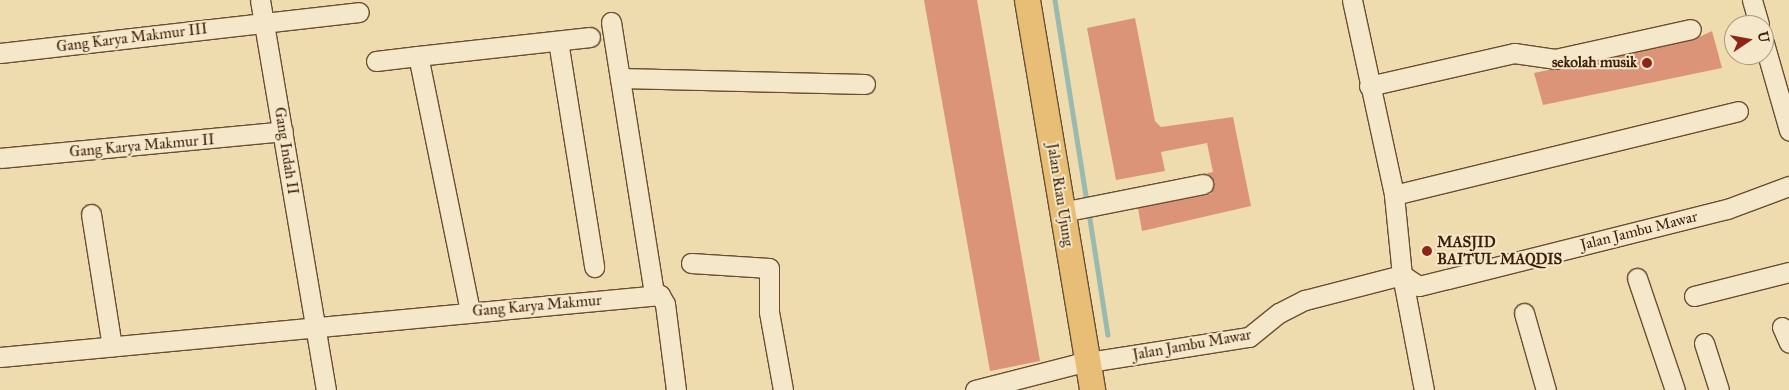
<!DOCTYPE html>
<html>
<head>
<meta charset="utf-8">
<style>
  body { margin:0 }
  #map { position:relative; width:1789px; height:390px; overflow:hidden; background:#efdcae; font-family:"IM FELL Great Primer",serif }
  div>[style] { position:absolute }
  .stream>* { height:4.5px; margin:-2.25px; padding:0 2.25px; transform-origin:2.25px; border-radius:2.25px; background:#9abab0 }
  .building>* { inset:0; background:#db9477 }
  .roads { filter:drop-shadow(1px 0 #6a4e32) drop-shadow(-1px 0 #6a4e32) drop-shadow(0 1px #6a4e32) drop-shadow(0 -1px #6a4e32) }
  .minor>* { height:19px; margin:-9.5px; padding:0 9.5px; transform-origin:9.5px; border-radius:9.5px; background:#f5e8ca }
  .major>* { height:25px; margin:-12.5px; padding:0 12.5px; transform-origin:12.5px; border-radius:12.5px; background:#e8be77 }
  .dots>* { width:14px; height:14px; translate:-50% -50%; box-sizing:border-box; border:2px solid #f5e8ca; border-radius:50% }
  span { translate:-50% -50%; white-space:nowrap; text-align:center; line-height:1.15; -webkit-text-stroke:4px #f5e8ca; paint-order:stroke }
  .street-label { font-size:15px; color:#3d1e08 }
  .poi-label { font-size:15px; color:#3d1e08; font-weight:700 }
  .right { translate:-100% -50%; text-align:right }
  .left { translate:0 -50%; text-align:left }
  .north { position:absolute; left:1724px; top:15px; width:50px; height:50px; box-sizing:border-box; background:#f5e8ca; border:1px solid #ab977c; border-radius:50%; rotate:78deg; font-size:14px; font-weight:700; line-height:20px; text-align:center; color:#3d1e08 }
  .north::after { content:''; display:block; margin:auto; width:18px; height:22px; background:#8f2418; clip-path:polygon(50% 0,100% 100%,50% 72%,0 100%) }
</style>
</head>
<body>
<div id="map">
  <div class="stream">
    <div style="left:1055px;top:0;width:198px;rotate:81deg"></div>
    <div style="left:1090px;top:219px;width:117px;rotate:81.2deg"></div>
  </div>
  <div class="building">
    <div style="clip-path:polygon(924px 0,977px 0,1040px 361px,990px 371px)"></div>
    <div style="clip-path:polygon(1135px 18px,1155px 121px,1161px 127px,1233px 117px,1251px 206px,1142px 231px,1138px 208px,1211px 194px,1214px 182px,1207px 173px,1213px 172px,1207px 143px,1161px 152px,1165px 171px,1116px 180px,1087px 28px)"></div>
    <div style="clip-path:polygon(1712px 31px,1722px 68px,1543px 105px,1534px 73px,1693px 40px)"></div>
  </div>
  <div class="roads">
    <div class="minor">
      <div style="left:260px;top:0;width:396px;rotate:80.4deg"></div>
      <div style="left:1352px;top:0;width:199px;rotate:77.8deg"></div>
      <div style="left:1394px;top:195px;width:80px;rotate:84.3deg"></div>
      <div style="left:1402px;top:275px;width:117px;rotate:79.2deg"></div>
      <div style="left:1752px;top:0;width:26px;rotate:74deg"></div>
      <div style="left:611px;top:22px;width:276px;rotate:81deg"></div>
      <div style="left:558px;top:41px;width:229px;rotate:80.9deg"></div>
      <div style="left:1764px;top:43px;width:91px;rotate:74deg"></div>
      <div style="left:0;top:53px;width:361px;rotate:-6.5deg"></div>
      <div style="left:376px;top:61px;width:42px;rotate:-6.8deg"></div>
      <div style="left:620px;top:78px;width:245px;rotate:1.4deg"></div>
      <div style="left:1369px;top:86px;width:149px;rotate:-12.8deg"></div>
      <div style="left:1514px;top:53px;width:41px;rotate:8.3deg"></div>
      <div style="left:1555px;top:59px;width:139px;rotate:-12.4deg"></div>
      <div style="left:0;top:158px;width:284px;rotate:-5.4deg"></div>
      <div style="left:1394px;top:195px;width:354px;rotate:-13.7deg"></div>
      <div style="left:1062px;top:212px;width:144px;rotate:-11.2deg"></div>
      <div style="left:91px;top:214px;width:134px;rotate:81deg"></div>
      <div style="left:691px;top:263px;width:78px;rotate:3.7deg"></div>
      <div style="left:769px;top:268px;width:44px;rotate:90deg"></div>
      <div style="left:769px;top:312px;width:79px;rotate:79.8deg"></div>
      <div style="left:1637px;top:278px;width:118px;rotate:71.3deg"></div>
      <div style="left:1694px;top:296px;width:98px;rotate:-14.2deg"></div>
      <div style="left:470px;top:311px;width:260px;rotate:-101.5deg"></div>
      <div style="left:418px;top:56px;width:173px;rotate:-6.3deg"></div>
      <div style="left:1524px;top:313px;width:80px;rotate:74.1deg"></div>
      <div style="left:1782px;top:327px;width:17px;rotate:66deg"></div>
      <div style="left:1704px;top:343px;width:49px;rotate:72.3deg"></div>
      <div style="left:0;top:357px;width:663px;rotate:-5.37deg"></div>
      <div style="left:660px;top:295px;width:10px;rotate:61deg"></div>
      <div style="left:665px;top:304px;width:87px;rotate:82.7deg"></div>
      <div style="left:975px;top:390px;width:104px;rotate:-14.4deg"></div>
      <div style="left:1076px;top:364px;width:175px;rotate:-8.9deg"></div>
      <div style="left:1249px;top:337px;width:38px;rotate:-39deg"></div>
      <div style="left:1279px;top:313px;width:29px;rotate:-27deg"></div>
      <div style="left:1305px;top:300px;width:100px;rotate:-14.5deg"></div>
      <div style="left:1402px;top:275px;width:20px;rotate:33deg"></div>
      <div style="left:1419px;top:286px;width:30px;rotate:-14deg"></div>
      <div style="left:1448px;top:279px;width:288px;rotate:-14.1deg"></div>
      <div style="left:1727px;top:209px;width:66px;rotate:-20.4deg"></div>
    </div>
    <div class="major">
      <div style="left:1027px;top:0;width:395px;rotate:80.5deg"></div>
    </div>
  </div>
  <div class="dots">
    <div style="left:1647px;top:63px;background:#8f2418"></div>
    <div style="left:1427px;top:251px;background:#8f2418"></div>
  </div>
  <div class="street-label">
    <span style="left:132px;top:38px;rotate:-7deg">Gang Karya Makmur III</span>
    <span style="left:142px;top:146px;rotate:-5deg">Gang Karya Makmur II</span>
    <span style="left:286px;top:151px;rotate:81deg">Gang Indah II</span>
    <span style="left:1060px;top:195px;rotate:81deg">Jalan Riau Ujung</span>
    <span style="left:1639px;top:231px;rotate:-14deg">Jalan Jambu Mawar</span>
    <span style="left:537px;top:306px;rotate:-5deg">Gang Karya Makmur</span>
    <span style="left:1192px;top:345px;rotate:-10deg">Jalan Jambu Mawar</span>
  </div>
  <div class="poi-label">
    <span class="right" style="left:1637px;top:63px">sekolah musik</span>
    <span class="left" style="left:1437px;top:251px">MASJID<br>BAITUL MAQDIS</span>
  </div>
  <div class="north">U</div>
</div>
</body>
</html>
